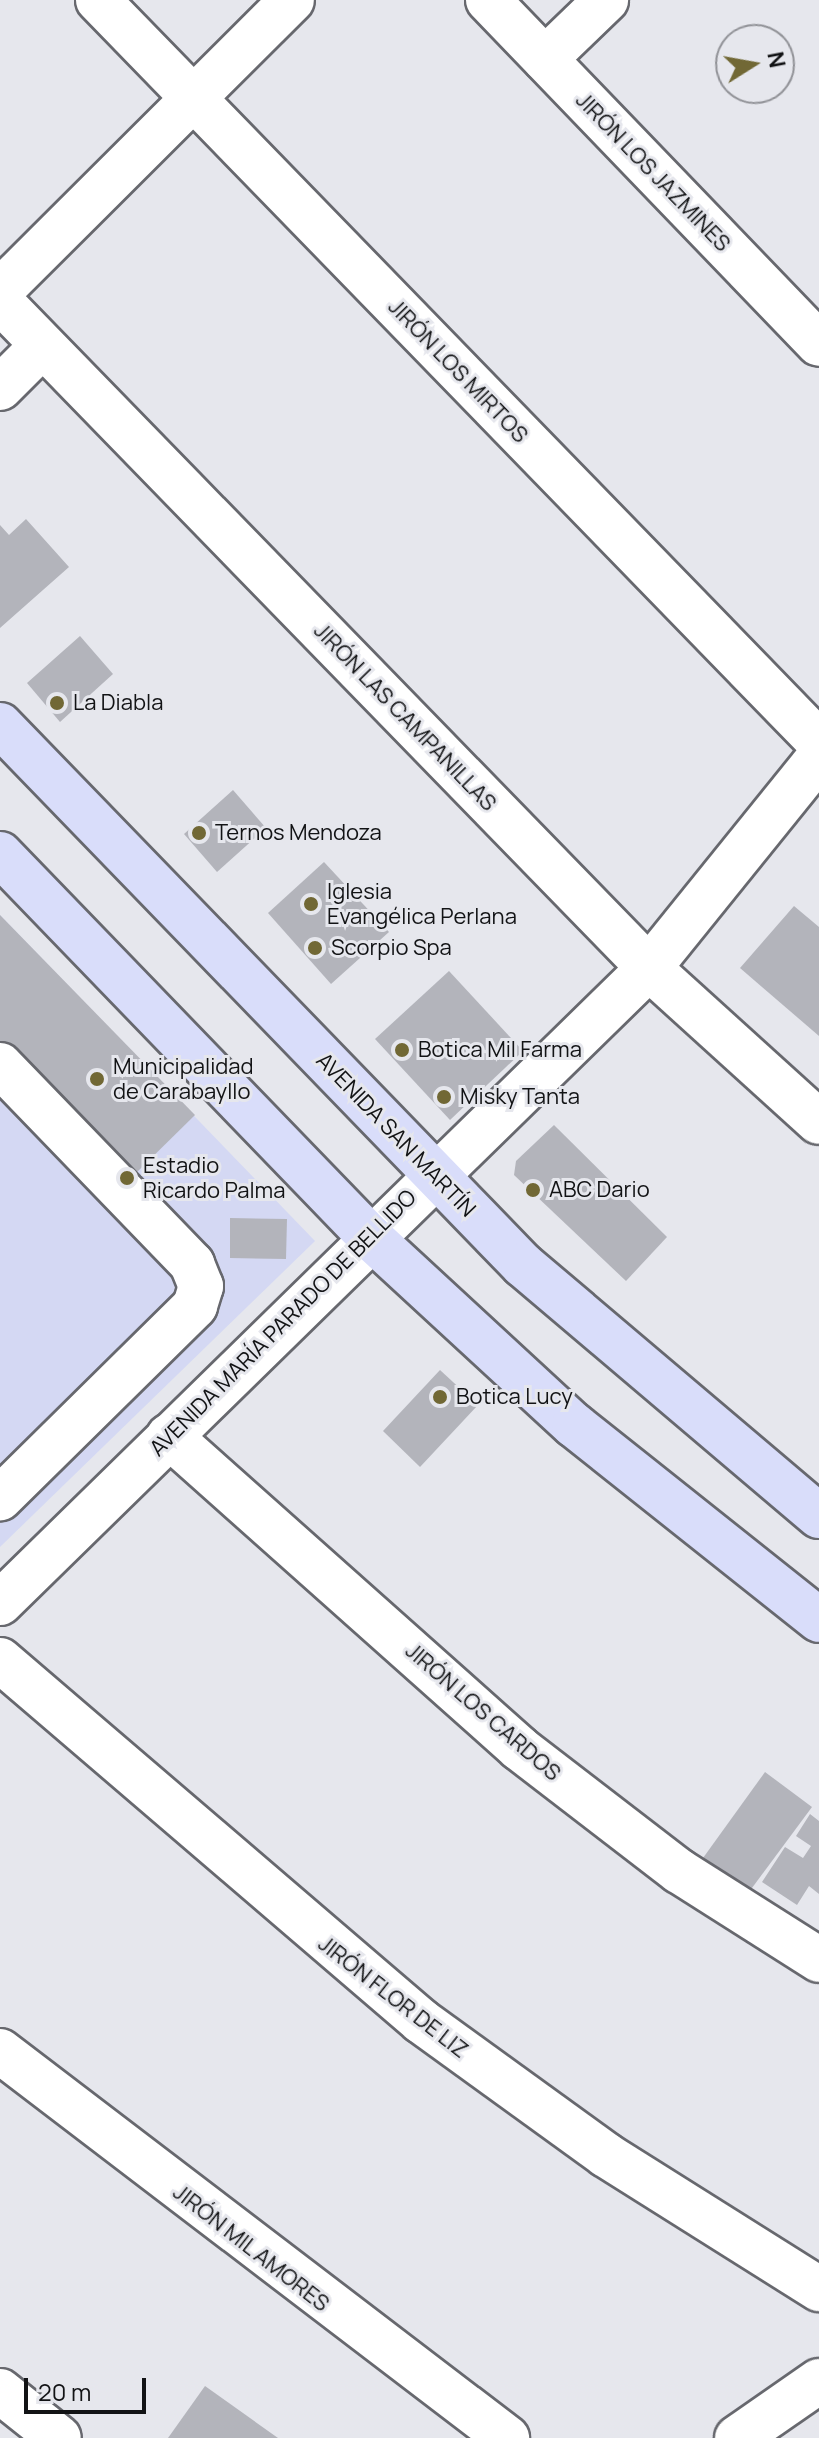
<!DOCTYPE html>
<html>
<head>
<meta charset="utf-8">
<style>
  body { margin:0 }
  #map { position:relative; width:819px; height:2438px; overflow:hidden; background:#e6e7ed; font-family:Manrope,sans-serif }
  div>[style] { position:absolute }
  .green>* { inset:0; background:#d4d8f3 }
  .building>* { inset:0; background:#b3b4bb }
  .roads { filter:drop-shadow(2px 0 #67686e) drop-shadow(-2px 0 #67686e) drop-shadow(0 2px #67686e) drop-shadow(0 -2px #67686e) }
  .minor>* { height:44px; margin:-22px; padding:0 22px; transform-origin:22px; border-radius:22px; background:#fff }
  .major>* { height:44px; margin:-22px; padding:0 22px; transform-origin:22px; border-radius:22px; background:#d9ddfa }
  .dots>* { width:22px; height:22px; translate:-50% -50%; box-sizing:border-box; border:4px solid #e6e7ed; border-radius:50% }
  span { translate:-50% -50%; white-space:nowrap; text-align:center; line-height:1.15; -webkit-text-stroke:6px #e6e7ed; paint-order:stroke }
  .street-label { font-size:22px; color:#121315 }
  .poi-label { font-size:22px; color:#121315 }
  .left { translate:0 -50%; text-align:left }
  .north { position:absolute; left:715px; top:24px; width:80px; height:80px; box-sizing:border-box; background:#e6e7ed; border:2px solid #919297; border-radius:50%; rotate:79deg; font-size:22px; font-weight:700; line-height:32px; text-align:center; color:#121315 }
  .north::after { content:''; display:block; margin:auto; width:28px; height:36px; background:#716835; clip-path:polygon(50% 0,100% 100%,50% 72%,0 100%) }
  .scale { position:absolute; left:24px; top:2378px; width:122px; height:36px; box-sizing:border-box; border:4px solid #121315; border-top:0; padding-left:10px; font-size:24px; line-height:28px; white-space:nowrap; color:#121315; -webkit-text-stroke:6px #e6e7ed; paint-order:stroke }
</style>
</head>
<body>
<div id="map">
  <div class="green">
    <div style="clip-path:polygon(0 915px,315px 1241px,0 1547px)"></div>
  </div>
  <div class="building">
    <div style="clip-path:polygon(26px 519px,69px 567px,0 628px,0 525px,9px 535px)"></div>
    <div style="clip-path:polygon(80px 636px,113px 674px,60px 722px,27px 683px)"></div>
    <div style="clip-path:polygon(233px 790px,266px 828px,217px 872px,184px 834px)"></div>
    <div style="clip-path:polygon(324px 862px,389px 932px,331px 984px,268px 913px)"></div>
    <div style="clip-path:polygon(794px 906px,819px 927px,819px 1036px,740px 968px)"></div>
    <div style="clip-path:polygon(0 915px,195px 1115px,132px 1177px,0 1042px)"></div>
    <div style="clip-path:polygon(449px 971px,523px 1051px,450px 1120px,375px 1039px)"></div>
    <div style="clip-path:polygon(554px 1125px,667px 1237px,626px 1281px,514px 1175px,516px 1161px)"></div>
    <div style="clip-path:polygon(230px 1218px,287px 1219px,286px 1259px,230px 1258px)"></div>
    <div style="clip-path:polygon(440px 1370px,478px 1405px,420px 1467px,383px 1431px)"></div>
    <div style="clip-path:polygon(765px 1772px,812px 1807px,749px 1892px,703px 1858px)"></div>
    <div style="clip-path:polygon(810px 1814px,819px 1821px,819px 1894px,809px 1886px,797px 1905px,762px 1882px,785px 1847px,803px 1858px,811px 1846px,796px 1836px)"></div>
    <div style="clip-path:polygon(205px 2386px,278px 2438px,168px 2438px)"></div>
  </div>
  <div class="roads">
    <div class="minor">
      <div style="left:98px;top:0;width:1035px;rotate:45.82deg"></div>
      <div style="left:488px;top:0;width:477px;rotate:46.1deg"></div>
      <div style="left:545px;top:59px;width:85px;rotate:-44deg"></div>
      <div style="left:0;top:291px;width:412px;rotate:-44.9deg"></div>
      <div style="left:0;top:301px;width:931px;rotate:45.78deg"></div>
      <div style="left:649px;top:968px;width:229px;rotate:42.2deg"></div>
      <div style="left:0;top:388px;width:59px;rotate:-45deg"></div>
      <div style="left:0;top:1065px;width:277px;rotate:46deg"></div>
      <div style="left:192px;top:1264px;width:24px;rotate:68deg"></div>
      <div style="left:201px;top:1286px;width:21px;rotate:107deg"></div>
      <div style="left:195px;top:1306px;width:274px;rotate:135.4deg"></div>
      <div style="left:169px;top:1436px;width:469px;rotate:41.7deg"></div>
      <div style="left:519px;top:1748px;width:202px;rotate:37.6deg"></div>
      <div style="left:679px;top:1871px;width:166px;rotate:32.4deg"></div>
      <div style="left:0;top:1603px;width:908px;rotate:-44.38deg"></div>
      <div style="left:649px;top:968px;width:271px;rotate:-51.1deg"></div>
      <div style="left:0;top:1660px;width:555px;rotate:40.61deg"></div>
      <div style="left:421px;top:2021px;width:228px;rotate:35.9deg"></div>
      <div style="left:606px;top:2155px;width:252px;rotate:32.2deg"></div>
      <div style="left:0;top:2051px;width:638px;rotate:37.35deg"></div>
      <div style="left:0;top:2391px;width:75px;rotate:38.5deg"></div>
      <div style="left:737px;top:2438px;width:100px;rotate:-34.8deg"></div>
    </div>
    <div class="major">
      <div style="left:0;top:725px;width:752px;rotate:45.92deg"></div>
      <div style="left:523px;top:1265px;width:388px;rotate:40.3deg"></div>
      <div style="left:0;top:854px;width:533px;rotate:45.99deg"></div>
      <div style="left:370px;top:1237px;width:277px;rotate:42.7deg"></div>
      <div style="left:574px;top:1425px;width:313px;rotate:38.5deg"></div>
    </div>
  </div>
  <div class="dots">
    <div style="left:57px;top:703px;background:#716835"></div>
    <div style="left:199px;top:833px;background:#716835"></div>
    <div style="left:311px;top:904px;background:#716835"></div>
    <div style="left:315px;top:948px;background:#716835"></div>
    <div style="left:402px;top:1050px;background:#716835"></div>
    <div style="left:97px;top:1079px;background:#716835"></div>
    <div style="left:444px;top:1097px;background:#716835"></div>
    <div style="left:127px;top:1178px;background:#716835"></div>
    <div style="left:533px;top:1190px;background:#716835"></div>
    <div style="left:440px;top:1397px;background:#716835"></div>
  </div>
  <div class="street-label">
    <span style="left:653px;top:172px;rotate:46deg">JIRÓN LOS JAZMINES</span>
    <span style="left:458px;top:371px;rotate:46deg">JIRÓN LOS MIRTOS</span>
    <span style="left:405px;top:717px;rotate:46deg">JIRÓN LAS CAMPANILLAS</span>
    <span style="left:396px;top:1135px;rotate:46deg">AVENIDA SAN MARTÍN</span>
    <span style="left:283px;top:1323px;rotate:-45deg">AVENIDA MARÍA PARADO DE BELLIDO</span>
    <span style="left:483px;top:1712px;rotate:41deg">JIRÓN LOS CARDOS</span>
    <span style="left:393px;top:1997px;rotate:38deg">JIRÓN FLOR DE LIZ</span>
    <span style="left:251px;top:2248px;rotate:38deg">JIRÓN MIL AMORES</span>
  </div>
  <div class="poi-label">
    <span class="left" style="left:73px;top:703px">La Diabla</span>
    <span class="left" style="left:215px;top:833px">Ternos Mendoza</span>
    <span class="left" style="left:327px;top:904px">Iglesia<br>Evangélica Perlana</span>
    <span class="left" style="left:331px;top:948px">Scorpio Spa</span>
    <span class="left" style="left:418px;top:1050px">Botica Mil Farma</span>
    <span class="left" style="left:113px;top:1079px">Municipalidad<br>de Carabayllo</span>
    <span class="left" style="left:460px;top:1097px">Misky Tanta</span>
    <span class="left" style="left:143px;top:1178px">Estadio<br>Ricardo Palma</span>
    <span class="left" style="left:549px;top:1190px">ABC Dario</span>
    <span class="left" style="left:456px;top:1397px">Botica Lucy</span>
  </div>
  <div class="north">N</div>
  <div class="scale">20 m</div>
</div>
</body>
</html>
